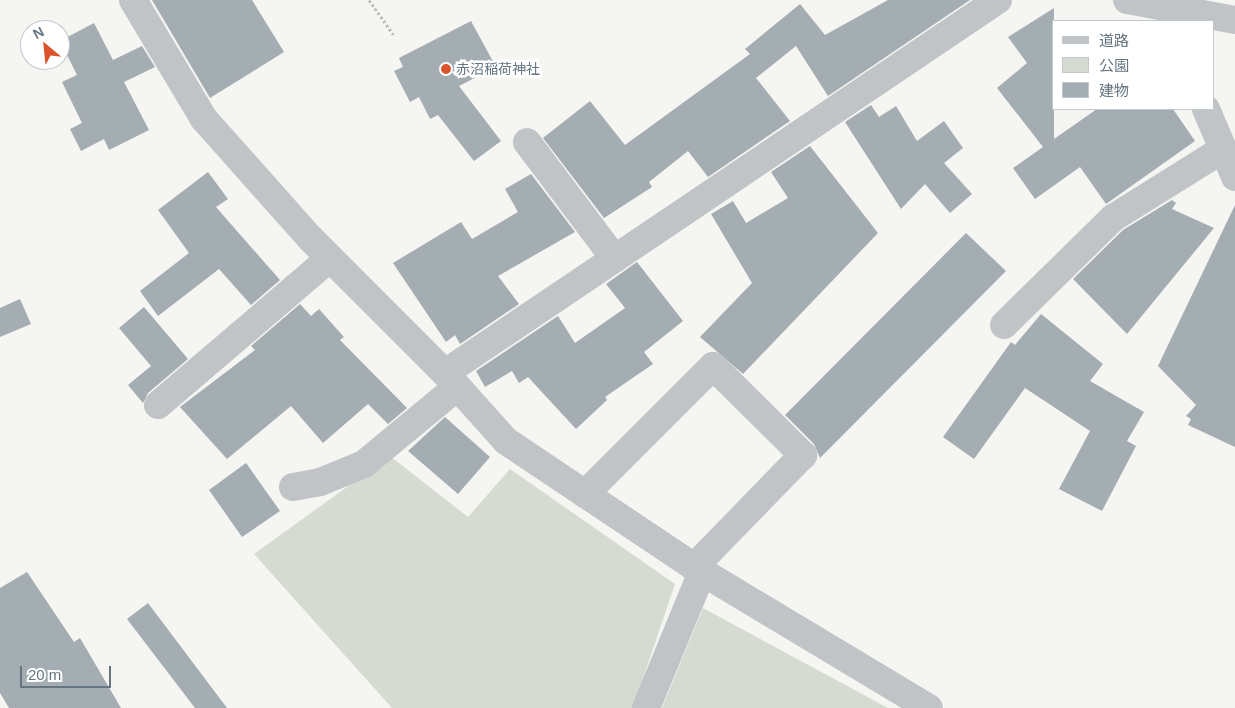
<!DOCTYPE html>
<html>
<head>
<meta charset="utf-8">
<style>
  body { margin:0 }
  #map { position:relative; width:1235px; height:708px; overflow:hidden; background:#f5f5f1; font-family:Helvetica,"Noto Sans JP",sans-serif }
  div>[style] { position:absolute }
  .green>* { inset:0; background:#d6dbd2 }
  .building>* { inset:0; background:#a4adb2 }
  .path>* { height:3px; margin-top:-1.5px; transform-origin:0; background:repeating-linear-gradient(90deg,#babcbe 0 2.5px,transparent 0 5px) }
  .minor>* { height:28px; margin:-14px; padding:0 14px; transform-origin:14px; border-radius:14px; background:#c0c4c7 }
  .dots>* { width:14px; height:14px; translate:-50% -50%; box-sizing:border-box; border:2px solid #fff; border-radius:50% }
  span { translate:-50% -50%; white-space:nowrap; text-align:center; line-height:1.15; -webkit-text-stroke:5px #fff; paint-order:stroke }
  .poi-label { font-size:14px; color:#657581 }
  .left { translate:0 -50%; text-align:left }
  .legend { position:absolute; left:1052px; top:20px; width:162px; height:90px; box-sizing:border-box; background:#fff; border:1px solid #c1c8cd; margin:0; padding:6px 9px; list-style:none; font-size:15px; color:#657581 }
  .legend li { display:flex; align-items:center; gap:10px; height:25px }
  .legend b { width:25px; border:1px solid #c1c8cd }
  .north { position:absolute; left:20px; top:20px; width:50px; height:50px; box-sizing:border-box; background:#fff; border:1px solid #c1c8cd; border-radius:50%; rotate:332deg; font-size:14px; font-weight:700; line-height:20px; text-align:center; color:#657581 }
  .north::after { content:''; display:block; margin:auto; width:18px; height:22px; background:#db532b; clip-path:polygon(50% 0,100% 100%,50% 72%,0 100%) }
  .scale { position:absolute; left:20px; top:666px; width:91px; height:22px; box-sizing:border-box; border:2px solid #657581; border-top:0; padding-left:6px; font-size:15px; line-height:18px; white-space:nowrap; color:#657581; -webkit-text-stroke:4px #fff; paint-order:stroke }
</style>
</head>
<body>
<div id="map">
  <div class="green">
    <div style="clip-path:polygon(390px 456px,468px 517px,510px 469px,675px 584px,633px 708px,392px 708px,254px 554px)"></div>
    <div style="clip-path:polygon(703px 608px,888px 708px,662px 708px)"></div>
  </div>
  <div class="building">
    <div style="clip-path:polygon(152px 0,252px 0,284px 52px,210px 98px)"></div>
    <div style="clip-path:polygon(888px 0,970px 0,828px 96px,796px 46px,756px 78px,790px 121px,708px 177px,688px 151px,649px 182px,652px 187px,604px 218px,543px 138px,590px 101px,625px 145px,750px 54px,745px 49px,800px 4px,825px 35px)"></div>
    <div style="clip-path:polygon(1054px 8px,1054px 139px,1097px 109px,1173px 109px,1195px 141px,1106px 204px,1080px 167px,1035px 199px,1013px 168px,1043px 147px,997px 88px,1027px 63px,1008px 37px)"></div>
    <div style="clip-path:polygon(471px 21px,496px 67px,459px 86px,501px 141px,474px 161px,438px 115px,430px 119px,419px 97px,410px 102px,394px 71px,403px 67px,399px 58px)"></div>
    <div style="clip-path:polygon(94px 23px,113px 60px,142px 46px,155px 67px,124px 82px,149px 130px,109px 150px,104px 139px,81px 151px,70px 129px,82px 123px,62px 82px,77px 75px,60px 41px)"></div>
    <div style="clip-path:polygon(871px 105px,879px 117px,896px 106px,917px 141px,944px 121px,963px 148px,944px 163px,972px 194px,950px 213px,925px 184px,901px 209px,845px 122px)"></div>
    <div style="clip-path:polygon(810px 146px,878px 233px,743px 374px,700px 337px,752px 283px,711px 214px,733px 201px,746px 223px,788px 198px,771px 172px)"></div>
    <div style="clip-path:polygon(208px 172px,228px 199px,216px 207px,280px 280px,251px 305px,219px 269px,158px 316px,140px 291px,189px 253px,158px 210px)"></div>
    <div style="clip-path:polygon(531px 174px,575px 232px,498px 276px,519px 304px,460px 344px,455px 335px,446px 342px,393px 263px,461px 222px,472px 239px,518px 212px,505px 189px)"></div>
    <div style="clip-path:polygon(1172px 200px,1176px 203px,1172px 209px,1214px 228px,1127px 334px,1073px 279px,1123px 230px)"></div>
    <div style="clip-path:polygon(1235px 205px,1235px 447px,1188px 425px,1191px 419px,1186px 416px,1196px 405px,1158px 366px)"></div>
    <div style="clip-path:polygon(966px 233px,1006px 271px,820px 458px,814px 444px,785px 415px)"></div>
    <div style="clip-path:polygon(637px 262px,683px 321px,644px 352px,653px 364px,605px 397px,607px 400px,576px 429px,528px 377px,519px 383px,512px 371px,485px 387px,476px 371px,558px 316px,575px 343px,625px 308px,606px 284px)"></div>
    <div style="clip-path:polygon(20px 299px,31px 324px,0 337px,0 308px)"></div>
    <div style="clip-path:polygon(300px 304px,311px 316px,319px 309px,344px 337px,340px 340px,407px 408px,388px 424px,368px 404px,323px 443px,291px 406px,227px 459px,180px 407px,255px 350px,251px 346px)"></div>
    <div style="clip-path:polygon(144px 307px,188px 359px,148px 393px,143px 403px,128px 385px,151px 366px,119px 328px)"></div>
    <div style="clip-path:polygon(1041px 314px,1103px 364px,1090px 381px,1144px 412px,1127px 441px,1136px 446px,1102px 511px,1059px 489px,1090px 431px,1025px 388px,974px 459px,943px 437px,1011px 342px,1015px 345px)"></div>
    <div style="clip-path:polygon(445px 417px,490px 457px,458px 494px,408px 451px)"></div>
    <div style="clip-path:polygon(246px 463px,280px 511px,242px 537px,209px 490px)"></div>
    <div style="clip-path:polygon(27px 572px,74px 642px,80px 638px,121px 708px,9px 708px,0 693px,0 588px)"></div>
    <div style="clip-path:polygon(148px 603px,227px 708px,195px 708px,127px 619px)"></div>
  </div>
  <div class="path">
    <div style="left:369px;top:0;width:42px;rotate:54.8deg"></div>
  </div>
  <div class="minor">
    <div style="left:133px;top:0;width:139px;rotate:59.2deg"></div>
    <div style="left:204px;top:119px;width:159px;rotate:48.3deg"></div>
    <div style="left:310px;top:238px;width:191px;rotate:45deg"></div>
    <div style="left:445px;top:373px;width:91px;rotate:48.1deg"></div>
    <div style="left:506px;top:441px;width:226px;rotate:33.8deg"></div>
    <div style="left:694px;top:567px;width:274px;rotate:31deg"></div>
    <div style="left:1127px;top:0;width:110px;rotate:10.5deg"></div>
    <div style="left:1206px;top:109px;width:74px;rotate:66.9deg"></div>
    <div style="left:527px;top:142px;width:146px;rotate:53.1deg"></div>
    <div style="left:1004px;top:325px;width:153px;rotate:-44.5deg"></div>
    <div style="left:1113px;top:218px;width:128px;rotate:-32deg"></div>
    <div style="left:445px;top:373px;width:667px;rotate:-34deg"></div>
    <div style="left:158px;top:405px;width:226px;rotate:-40.5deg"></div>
    <div style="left:293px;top:487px;width:27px;rotate:-10deg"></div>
    <div style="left:320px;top:482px;width:48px;rotate:-22.2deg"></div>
    <div style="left:364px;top:464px;width:121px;rotate:-39.6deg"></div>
    <div style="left:585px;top:494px;width:181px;rotate:-45deg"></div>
    <div style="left:713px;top:366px;width:127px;rotate:44.7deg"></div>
    <div style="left:803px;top:455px;width:156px;rotate:134.2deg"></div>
    <div style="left:646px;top:708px;width:147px;rotate:-67.6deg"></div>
  </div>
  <div class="dots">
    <div style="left:446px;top:69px;background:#db532b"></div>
  </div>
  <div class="poi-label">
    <span class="left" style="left:456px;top:69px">赤沼稲荷神社</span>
  </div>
  <ul class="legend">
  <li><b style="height:6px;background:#c0c4c7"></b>道路</li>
  <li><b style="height:14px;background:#d6dbd2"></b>公園</li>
  <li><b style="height:14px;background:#a4adb2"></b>建物</li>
  </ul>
  <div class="north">N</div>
  <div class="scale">20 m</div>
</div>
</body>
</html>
